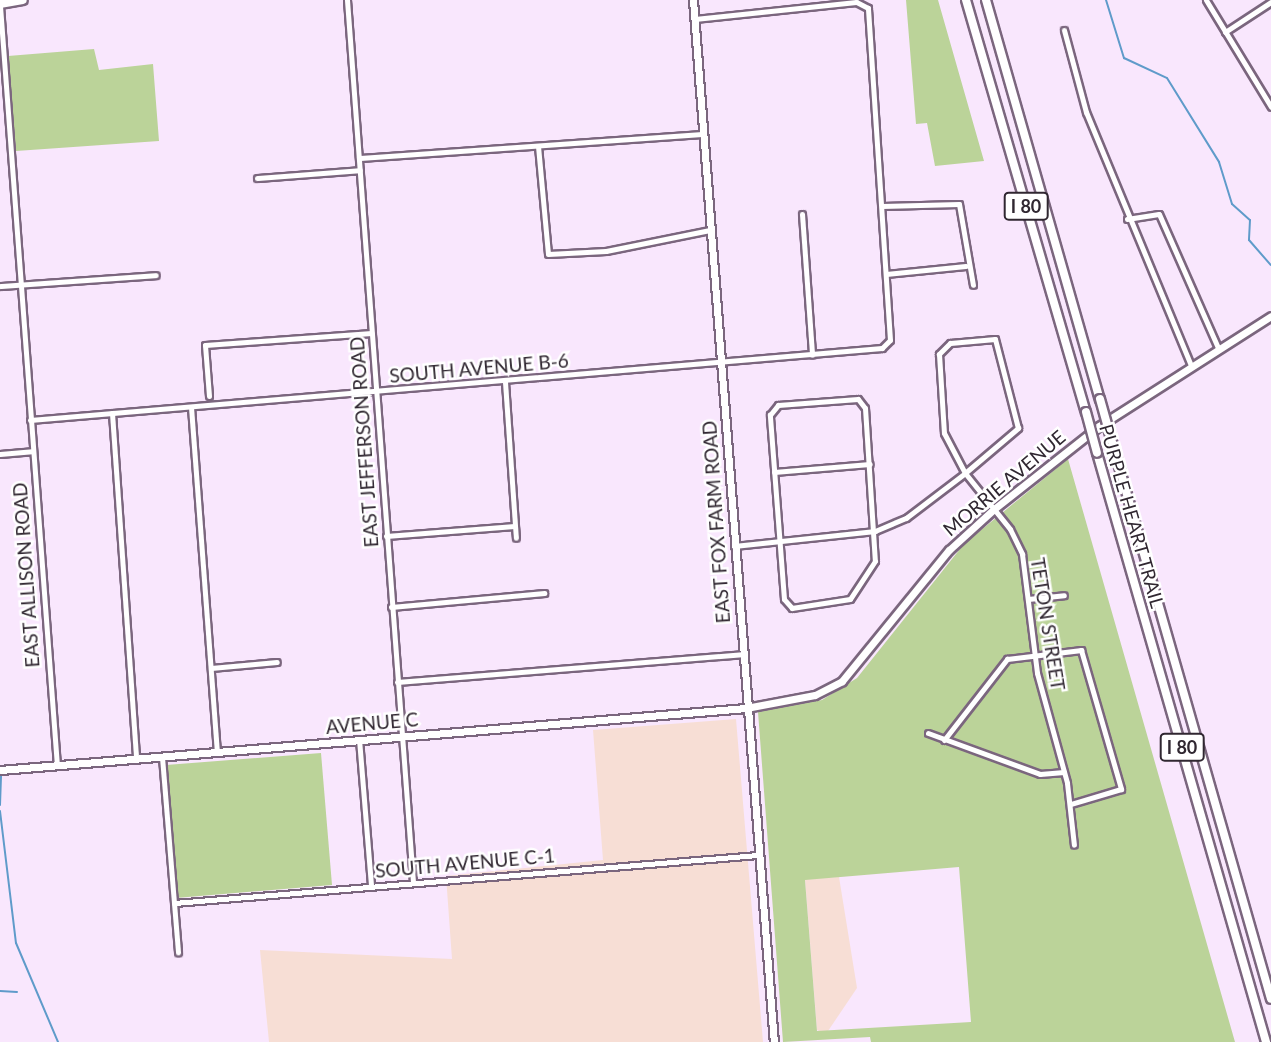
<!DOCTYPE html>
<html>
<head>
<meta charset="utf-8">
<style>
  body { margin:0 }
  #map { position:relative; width:1271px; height:1042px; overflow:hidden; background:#f9e7fd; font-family:Lato,sans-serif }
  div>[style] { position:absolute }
  .industrial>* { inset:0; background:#f7ded5 }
  .green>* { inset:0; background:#bbd399 }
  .stream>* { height:2px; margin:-1px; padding:0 1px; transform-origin:1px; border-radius:1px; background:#5f9bca }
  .roads { filter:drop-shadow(2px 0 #7b667e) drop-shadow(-2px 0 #7b667e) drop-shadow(0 2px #7b667e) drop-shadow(0 -2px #7b667e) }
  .minor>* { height:5px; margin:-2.5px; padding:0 2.5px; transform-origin:2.5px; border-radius:2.5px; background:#fff }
  .major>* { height:7px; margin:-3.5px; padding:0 3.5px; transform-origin:3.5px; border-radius:3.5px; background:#fff }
  .highway>* { height:8px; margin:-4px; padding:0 4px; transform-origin:4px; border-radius:4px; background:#fff }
  .bridges { filter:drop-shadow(2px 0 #7b667e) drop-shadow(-2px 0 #7b667e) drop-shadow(0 2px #7b667e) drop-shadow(0 -2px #7b667e) }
  .highway-bridge>* { height:8px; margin:-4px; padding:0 4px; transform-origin:4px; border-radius:4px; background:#fff }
  span { translate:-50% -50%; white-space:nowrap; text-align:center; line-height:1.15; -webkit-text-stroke:5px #fff; paint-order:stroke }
  .shield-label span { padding:2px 5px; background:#fff; border:2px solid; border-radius:5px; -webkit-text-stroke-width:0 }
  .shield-label { font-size:18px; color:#302731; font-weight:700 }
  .street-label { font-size:19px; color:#302731 }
</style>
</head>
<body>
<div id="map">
  <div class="industrial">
    <div style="clip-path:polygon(736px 719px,763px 1042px,269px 1042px,260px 950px,452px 959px,446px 876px,603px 860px,593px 730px)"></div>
    <div style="clip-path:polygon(839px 877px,857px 988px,826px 1034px,817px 1030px,805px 879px)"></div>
  </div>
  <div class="green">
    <div style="clip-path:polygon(906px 0,938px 0,984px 161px,935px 166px,927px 123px,916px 124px)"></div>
    <div style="clip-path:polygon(94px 49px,99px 70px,153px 64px,159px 141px,16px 151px,8px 56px)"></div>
    <div style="clip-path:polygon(evenodd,1068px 459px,1235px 1042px,871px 1042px,870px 1037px,783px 1042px,758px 712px,822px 700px,857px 678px,964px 544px,1068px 459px,959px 867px,971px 1022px,817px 1031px,805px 880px,959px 867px)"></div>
    <div style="clip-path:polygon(321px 753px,332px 885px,176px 898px,166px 765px)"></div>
  </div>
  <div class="stream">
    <div style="left:1106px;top:0;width:61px;rotate:72.8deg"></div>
    <div style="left:1124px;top:58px;width:47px;rotate:24.9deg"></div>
    <div style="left:1167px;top:78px;width:99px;rotate:58.2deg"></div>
    <div style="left:1219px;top:162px;width:44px;rotate:72.8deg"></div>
    <div style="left:1232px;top:204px;width:24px;rotate:42deg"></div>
    <div style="left:1250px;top:220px;width:20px;rotate:93deg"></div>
    <div style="left:1249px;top:240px;width:33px;rotate:49deg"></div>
    <div style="left:0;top:805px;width:29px;rotate:-88deg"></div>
    <div style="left:0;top:811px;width:133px;rotate:83.1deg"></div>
    <div style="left:16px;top:943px;width:108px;rotate:67deg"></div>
    <div style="left:0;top:991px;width:17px;rotate:3deg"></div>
  </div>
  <div class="roads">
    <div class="minor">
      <div style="left:347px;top:0;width:884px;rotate:85.72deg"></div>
      <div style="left:1206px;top:0;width:125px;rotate:58.7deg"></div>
      <div style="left:0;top:6px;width:761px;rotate:85.71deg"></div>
      <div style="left:1064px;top:30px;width:85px;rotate:75deg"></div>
      <div style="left:1086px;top:112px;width:274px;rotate:67.5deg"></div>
      <div style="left:1225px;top:32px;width:55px;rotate:-33.1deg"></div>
      <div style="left:538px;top:146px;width:108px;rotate:84.7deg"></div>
      <div style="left:548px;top:254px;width:58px;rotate:-3deg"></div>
      <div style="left:606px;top:251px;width:106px;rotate:-11.4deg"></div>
      <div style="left:359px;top:158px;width:345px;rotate:-4deg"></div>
      <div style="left:257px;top:178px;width:103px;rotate:-4.4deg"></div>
      <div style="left:882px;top:206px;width:77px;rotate:-1.5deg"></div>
      <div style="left:959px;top:204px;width:82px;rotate:80.2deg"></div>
      <div style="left:802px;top:214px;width:141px;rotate:85.9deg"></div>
      <div style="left:1127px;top:219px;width:32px;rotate:-9deg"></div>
      <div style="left:1159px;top:214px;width:146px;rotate:66.2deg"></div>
      <div style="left:886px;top:274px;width:80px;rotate:-5.7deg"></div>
      <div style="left:0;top:286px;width:156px;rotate:-4deg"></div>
      <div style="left:505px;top:382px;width:156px;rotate:86deg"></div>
      <div style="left:209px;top:396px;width:51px;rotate:-94.5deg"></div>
      <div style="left:205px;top:345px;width:167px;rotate:-4.1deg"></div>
      <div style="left:858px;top:399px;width:11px;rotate:52deg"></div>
      <div style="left:865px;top:408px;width:153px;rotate:86.3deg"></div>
      <div style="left:875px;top:561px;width:45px;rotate:123.3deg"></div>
      <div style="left:850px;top:599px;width:59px;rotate:171.2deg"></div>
      <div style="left:792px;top:608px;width:12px;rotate:-132deg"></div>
      <div style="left:784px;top:599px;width:185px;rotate:-94.4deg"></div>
      <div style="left:770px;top:415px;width:13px;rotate:-51deg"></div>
      <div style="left:778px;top:405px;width:80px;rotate:-4.3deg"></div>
      <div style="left:191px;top:407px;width:345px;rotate:85.7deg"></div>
      <div style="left:112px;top:413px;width:347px;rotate:86deg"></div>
      <div style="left:30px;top:420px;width:855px;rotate:-4.83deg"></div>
      <div style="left:882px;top:348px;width:11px;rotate:-45deg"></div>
      <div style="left:890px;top:340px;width:333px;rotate:-93.8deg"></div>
      <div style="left:868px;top:8px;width:13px;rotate:-153deg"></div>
      <div style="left:856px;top:2px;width:162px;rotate:174deg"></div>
      <div style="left:0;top:454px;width:32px;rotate:-5deg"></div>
      <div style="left:774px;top:472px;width:96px;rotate:-4.8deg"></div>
      <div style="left:386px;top:536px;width:129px;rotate:-4.4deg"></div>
      <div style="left:734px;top:546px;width:142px;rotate:-6.1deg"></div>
      <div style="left:875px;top:531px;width:34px;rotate:-23deg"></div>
      <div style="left:906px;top:518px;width:74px;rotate:-37.3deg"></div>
      <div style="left:965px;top:473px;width:70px;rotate:-40.3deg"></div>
      <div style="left:1018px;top:428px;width:92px;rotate:-104.5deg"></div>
      <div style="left:995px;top:339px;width:45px;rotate:174.9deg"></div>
      <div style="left:950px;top:343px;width:16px;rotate:135deg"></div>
      <div style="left:939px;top:354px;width:79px;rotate:86.4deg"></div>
      <div style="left:944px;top:433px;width:45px;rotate:62.3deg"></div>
      <div style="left:965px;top:473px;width:72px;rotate:51.2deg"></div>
      <div style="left:1010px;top:529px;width:28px;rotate:64deg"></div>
      <div style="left:1022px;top:554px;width:120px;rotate:82.8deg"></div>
      <div style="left:1037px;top:673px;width:114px;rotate:74.7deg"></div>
      <div style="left:1067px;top:783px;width:62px;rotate:83.6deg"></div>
      <div style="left:1028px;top:599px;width:36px;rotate:-6deg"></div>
      <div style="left:391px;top:607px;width:154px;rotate:-5.2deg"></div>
      <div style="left:211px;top:668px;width:66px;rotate:-5.2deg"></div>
      <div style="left:397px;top:682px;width:346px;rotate:-4.6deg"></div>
      <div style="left:928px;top:733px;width:119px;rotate:20.1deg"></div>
      <div style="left:1040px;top:774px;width:24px;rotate:-5deg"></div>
      <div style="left:359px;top:739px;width:147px;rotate:85.3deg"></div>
      <div style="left:944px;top:740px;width:103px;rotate:-52.1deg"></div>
      <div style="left:1007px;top:659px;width:75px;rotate:-6.9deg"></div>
      <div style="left:1081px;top:650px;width:145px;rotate:73.9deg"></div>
      <div style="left:1121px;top:789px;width:52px;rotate:163.3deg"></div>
      <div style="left:162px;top:757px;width:196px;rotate:85.3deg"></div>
      <div style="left:174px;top:903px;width:586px;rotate:-4.7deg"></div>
    </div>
    <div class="major">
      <div style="left:693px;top:0;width:1045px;rotate:85.56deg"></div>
      <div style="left:0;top:770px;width:749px;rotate:-4.75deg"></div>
      <div style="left:746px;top:708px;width:70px;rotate:-10.7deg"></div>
      <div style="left:815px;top:695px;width:30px;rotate:-27deg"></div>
      <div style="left:842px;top:681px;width:169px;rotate:-50.8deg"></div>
      <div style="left:949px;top:550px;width:61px;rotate:-42.3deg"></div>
      <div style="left:994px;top:509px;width:134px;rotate:-38.3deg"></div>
      <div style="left:1099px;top:426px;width:204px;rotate:-32.6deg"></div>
    </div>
    <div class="highway">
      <div style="left:966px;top:0;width:429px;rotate:73.8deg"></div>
      <div style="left:986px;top:0;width:415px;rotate:74.1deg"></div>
      <div style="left:0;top:4px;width:23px;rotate:-10deg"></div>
      <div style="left:1112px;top:442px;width:579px;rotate:74.07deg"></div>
      <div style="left:1097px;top:453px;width:613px;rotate:73.99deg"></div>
    </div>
  </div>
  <div class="bridges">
    <div class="highway-bridge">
      <div style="left:1100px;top:399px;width:45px;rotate:74.4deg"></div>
      <div style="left:1086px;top:412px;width:42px;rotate:75deg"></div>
    </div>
  </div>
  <div class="shield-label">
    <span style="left:1026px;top:206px">I 80</span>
    <span style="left:1182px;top:747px">I 80</span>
  </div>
  <div class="street-label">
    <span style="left:479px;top:368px;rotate:-5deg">SOUTH AVENUE B-6</span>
    <span style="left:364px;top:442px;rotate:-94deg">EAST JEFFERSON ROAD</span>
    <span style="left:1004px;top:483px;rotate:-40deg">MORRIE AVENUE</span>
    <span style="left:1132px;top:516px;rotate:74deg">PURPLE HEART TRAIL</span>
    <span style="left:716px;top:522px;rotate:-94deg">EAST FOX FARM ROAD</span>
    <span style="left:26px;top:575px;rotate:-94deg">EAST ALLISON ROAD</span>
    <span style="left:1048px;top:624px;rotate:81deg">TETON STREET</span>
    <span style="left:372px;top:723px;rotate:-5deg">AVENUE C</span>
    <span style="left:465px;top:863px;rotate:-5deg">SOUTH AVENUE C-1</span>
  </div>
</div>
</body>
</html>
